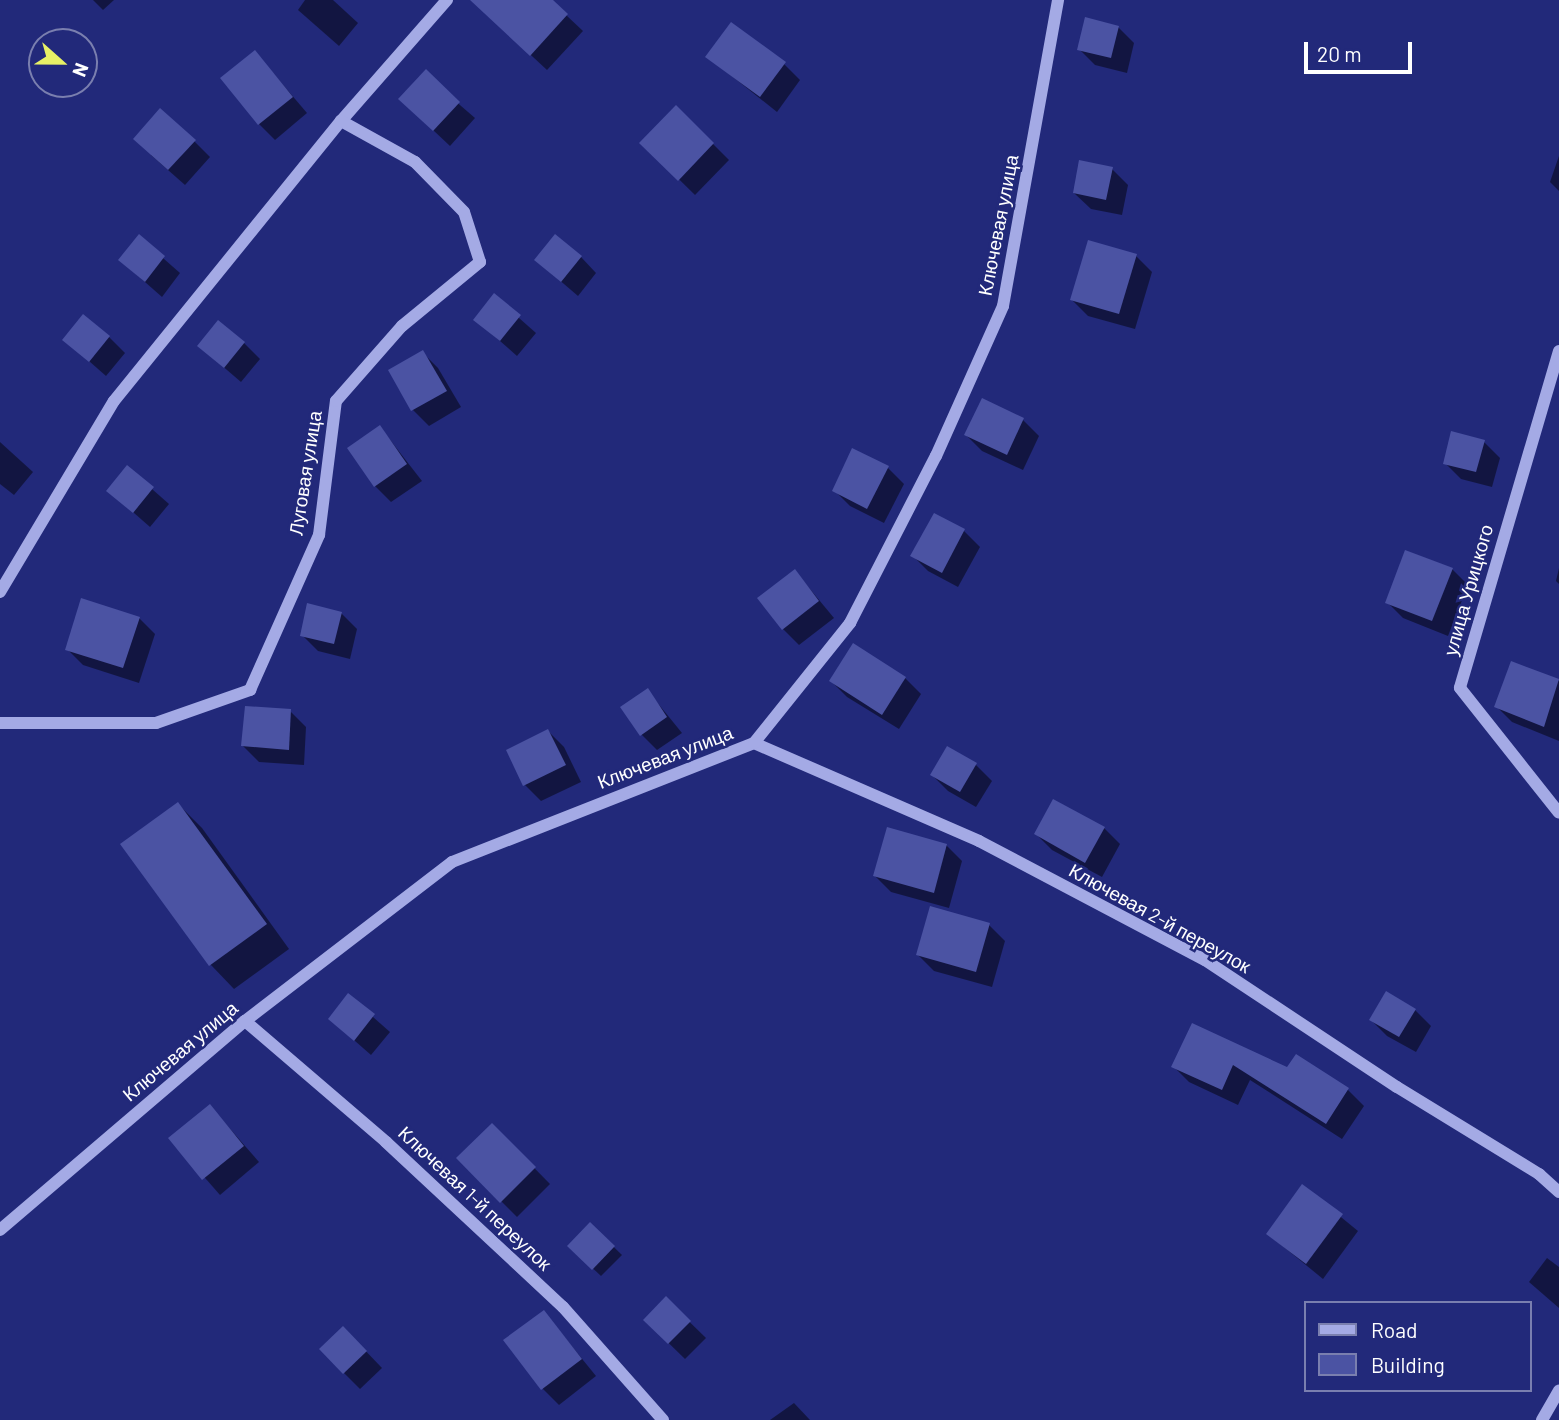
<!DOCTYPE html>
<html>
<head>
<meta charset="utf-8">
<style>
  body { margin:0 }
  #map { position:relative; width:1559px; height:1420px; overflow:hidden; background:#22297a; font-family:Barlow,sans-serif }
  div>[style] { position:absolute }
  .shadow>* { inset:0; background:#0007 }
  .building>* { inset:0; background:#4b53a3 }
  .minor>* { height:12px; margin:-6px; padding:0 6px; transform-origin:6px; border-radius:6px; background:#a4aae5 }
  span { translate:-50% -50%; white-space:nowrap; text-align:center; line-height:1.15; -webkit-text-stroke:5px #22297a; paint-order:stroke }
  .street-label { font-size:19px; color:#fff }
  .legend { position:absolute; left:1304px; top:1301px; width:228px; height:91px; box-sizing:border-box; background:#22297a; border:2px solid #7a7faf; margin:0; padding:9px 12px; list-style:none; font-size:21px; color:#fff }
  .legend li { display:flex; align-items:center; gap:14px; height:35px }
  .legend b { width:35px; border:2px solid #7a7faf }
  .north { position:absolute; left:28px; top:28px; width:70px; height:70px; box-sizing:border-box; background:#22297a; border:2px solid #7a7faf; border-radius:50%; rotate:111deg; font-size:19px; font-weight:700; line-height:28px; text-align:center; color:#fff }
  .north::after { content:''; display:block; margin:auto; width:24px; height:32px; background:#e7f066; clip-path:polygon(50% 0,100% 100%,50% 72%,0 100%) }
  .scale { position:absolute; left:1304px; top:42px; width:108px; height:32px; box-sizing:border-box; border:4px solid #fff; border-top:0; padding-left:9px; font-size:21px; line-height:24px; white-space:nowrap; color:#fff; -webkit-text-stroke:5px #22297a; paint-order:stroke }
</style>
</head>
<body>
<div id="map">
  <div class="shadow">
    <div style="clip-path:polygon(93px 0,114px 0,103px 10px)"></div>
    <div style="clip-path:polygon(305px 0,333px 0,358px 23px,339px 46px,298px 10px)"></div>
    <div style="clip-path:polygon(501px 0,550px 0,583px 31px,547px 70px,504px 30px)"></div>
    <div style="clip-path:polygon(1118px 27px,1134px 43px,1127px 73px,1095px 65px,1079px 49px)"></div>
    <div style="clip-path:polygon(255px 52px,307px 113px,275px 140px,259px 124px)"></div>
    <div style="clip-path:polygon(708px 57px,784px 64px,800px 80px,777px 112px)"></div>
    <div style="clip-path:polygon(424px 74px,475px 118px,450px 146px,416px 114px)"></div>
    <div style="clip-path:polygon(676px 107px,729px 160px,695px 195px,642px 143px)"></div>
    <div style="clip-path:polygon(194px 141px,210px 157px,185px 185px,151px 155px)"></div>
    <div style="clip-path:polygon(1559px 156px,1559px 191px,1550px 182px)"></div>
    <div style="clip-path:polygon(1112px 169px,1128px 185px,1122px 215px,1091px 209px,1074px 193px)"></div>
    <div style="clip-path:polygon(139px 237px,180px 273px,162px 297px,120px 260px)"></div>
    <div style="clip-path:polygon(1136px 256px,1152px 272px,1135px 329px,1088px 316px,1072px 300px)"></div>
    <div style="clip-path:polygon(581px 257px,596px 273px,578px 296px,536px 260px)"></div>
    <div style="clip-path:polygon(494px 296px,536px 333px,517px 356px,475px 319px)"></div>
    <div style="clip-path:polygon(109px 337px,125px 353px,106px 376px,64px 339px)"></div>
    <div style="clip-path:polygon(244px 343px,260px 359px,241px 382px,199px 346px)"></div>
    <div style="clip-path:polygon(422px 352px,438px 368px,461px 407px,429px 426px,413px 410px)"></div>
    <div style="clip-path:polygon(982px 401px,1023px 420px,1039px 436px,1023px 470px,982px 451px,966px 435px)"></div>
    <div style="clip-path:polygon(380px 427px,422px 481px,391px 502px,375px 486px)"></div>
    <div style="clip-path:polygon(0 442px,33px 472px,14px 495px,0 484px)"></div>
    <div style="clip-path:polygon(1484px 442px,1500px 458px,1492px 487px,1461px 479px,1445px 463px)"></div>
    <div style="clip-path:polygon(127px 467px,169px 504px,150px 527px,109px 491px)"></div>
    <div style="clip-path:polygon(888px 468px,904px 484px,884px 523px,850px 506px,834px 490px)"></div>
    <div style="clip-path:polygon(964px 531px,980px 547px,958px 587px,928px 571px,912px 555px)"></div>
    <div style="clip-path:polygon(1559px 568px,1559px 584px,1556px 581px)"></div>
    <div style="clip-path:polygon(1452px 569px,1468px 585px,1448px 636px,1403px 618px,1387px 602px)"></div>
    <div style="clip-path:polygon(795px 571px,834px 618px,799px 645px,783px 629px)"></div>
    <div style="clip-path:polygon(341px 613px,357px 629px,350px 659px,318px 651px,302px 635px)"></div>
    <div style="clip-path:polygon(139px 618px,155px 634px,139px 683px,83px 665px,67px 649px)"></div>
    <div style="clip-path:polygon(1512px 663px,1559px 681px,1559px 741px,1512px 722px,1496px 706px)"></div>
    <div style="clip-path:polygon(905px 678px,921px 694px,899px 729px,847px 697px,831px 681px)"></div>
    <div style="clip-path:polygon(647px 690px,682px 733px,657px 750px,641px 734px)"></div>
    <div style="clip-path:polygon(290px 711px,306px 727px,304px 765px,259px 762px,243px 746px)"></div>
    <div style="clip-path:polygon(548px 731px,564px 747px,581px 782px,541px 801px,525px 785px,508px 751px)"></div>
    <div style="clip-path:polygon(976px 765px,992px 781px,976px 807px,948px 791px,932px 775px)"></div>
    <div style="clip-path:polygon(178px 804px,202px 828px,289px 949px,234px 989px,211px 965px,123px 844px)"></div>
    <div style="clip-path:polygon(1104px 828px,1120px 844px,1102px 877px,1052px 850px,1036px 834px)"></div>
    <div style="clip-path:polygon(946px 845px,962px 861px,949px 908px,891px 892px,875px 876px)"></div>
    <div style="clip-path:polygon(989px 925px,1005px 941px,992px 987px,934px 971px,918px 955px)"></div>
    <div style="clip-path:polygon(348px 995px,390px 1032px,371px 1055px,330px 1019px)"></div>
    <div style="clip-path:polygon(1415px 1010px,1431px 1026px,1416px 1052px,1387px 1036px,1371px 1020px)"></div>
    <div style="clip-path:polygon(1193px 1026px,1288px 1070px,1348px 1090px,1364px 1106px,1342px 1139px,1250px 1080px,1238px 1105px,1189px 1082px,1173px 1066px)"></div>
    <div style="clip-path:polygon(210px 1106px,259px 1162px,220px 1195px,170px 1138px)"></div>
    <div style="clip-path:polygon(492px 1125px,550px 1184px,517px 1217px,458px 1158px)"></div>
    <div style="clip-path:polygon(1303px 1186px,1358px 1231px,1323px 1279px,1268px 1234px)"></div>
    <div style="clip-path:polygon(590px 1224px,622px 1255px,601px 1276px,569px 1246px)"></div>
    <div style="clip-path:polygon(1547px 1258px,1559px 1267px,1559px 1308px,1529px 1282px)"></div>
    <div style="clip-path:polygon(666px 1299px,706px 1338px,685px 1359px,645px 1320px)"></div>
    <div style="clip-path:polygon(544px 1312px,596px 1376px,559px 1405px,543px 1389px)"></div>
    <div style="clip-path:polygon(359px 1344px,382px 1368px,360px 1389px,344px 1373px)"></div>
    <div style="clip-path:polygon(794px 1403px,810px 1420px,770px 1420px)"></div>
  </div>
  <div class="building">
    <div style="clip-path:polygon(470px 0,553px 0,568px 14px,530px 56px)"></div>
    <div style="clip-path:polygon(1085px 17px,1119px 26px,1111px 58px,1077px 50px)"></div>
    <div style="clip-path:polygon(731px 22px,786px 62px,760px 97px,705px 57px)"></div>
    <div style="clip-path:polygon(255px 50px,293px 97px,258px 125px,220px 78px)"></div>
    <div style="clip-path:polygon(426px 69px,460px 102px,433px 131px,398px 99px)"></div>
    <div style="clip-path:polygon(676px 105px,714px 143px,678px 181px,639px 143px)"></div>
    <div style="clip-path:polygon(160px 108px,196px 140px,168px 170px,133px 139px)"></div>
    <div style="clip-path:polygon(1079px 160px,1113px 167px,1106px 200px,1073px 193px)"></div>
    <div style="clip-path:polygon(139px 234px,165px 256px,145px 282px,118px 260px)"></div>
    <div style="clip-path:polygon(555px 234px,582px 256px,561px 282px,534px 260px)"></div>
    <div style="clip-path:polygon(1088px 240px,1137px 254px,1119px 314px,1070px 300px)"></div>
    <div style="clip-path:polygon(494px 293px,521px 315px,500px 341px,473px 320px)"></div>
    <div style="clip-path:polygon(83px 314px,110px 336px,89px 362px,62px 340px)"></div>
    <div style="clip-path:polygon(218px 320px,245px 342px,224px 368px,197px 346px)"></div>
    <div style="clip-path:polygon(423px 350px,447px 391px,411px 411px,388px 370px)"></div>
    <div style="clip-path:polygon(982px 398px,1024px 418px,1007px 455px,964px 435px)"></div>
    <div style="clip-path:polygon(380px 425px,407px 464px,374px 487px,347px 448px)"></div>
    <div style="clip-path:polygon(1451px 431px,1485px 440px,1476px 472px,1443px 464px)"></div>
    <div style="clip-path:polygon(852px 448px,889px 466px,867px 509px,832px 491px)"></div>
    <div style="clip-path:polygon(127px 465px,154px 487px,133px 513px,106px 491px)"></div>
    <div style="clip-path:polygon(934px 513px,965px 529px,942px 573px,910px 556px)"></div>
    <div style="clip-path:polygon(1405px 550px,1453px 568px,1432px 621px,1385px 603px)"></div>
    <div style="clip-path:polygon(795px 569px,819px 601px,782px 630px,757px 598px)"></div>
    <div style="clip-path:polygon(81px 598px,140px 617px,123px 668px,65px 650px)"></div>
    <div style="clip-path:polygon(307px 603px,342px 612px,334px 644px,300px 636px)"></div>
    <div style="clip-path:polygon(853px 643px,906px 677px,882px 715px,829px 681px)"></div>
    <div style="clip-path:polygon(1511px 661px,1559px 679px,1544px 727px,1494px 707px)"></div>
    <div style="clip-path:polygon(648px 688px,667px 717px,640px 736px,620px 707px)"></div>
    <div style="clip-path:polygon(245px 706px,291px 709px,289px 750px,241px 746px)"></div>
    <div style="clip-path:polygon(548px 729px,566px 765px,523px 786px,506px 750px)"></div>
    <div style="clip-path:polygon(947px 746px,977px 763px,960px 792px,930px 775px)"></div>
    <div style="clip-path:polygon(1053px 799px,1105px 827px,1085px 863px,1034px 834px)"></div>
    <div style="clip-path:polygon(178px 802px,267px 924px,209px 966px,120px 844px)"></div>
    <div style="clip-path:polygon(887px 827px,947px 844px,934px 893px,873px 876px)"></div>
    <div style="clip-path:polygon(930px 906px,990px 923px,976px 972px,916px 955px)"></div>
    <div style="clip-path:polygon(1386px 991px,1416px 1009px,1399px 1037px,1369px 1020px)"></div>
    <div style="clip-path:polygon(348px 993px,375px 1014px,354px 1041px,328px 1019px)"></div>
    <div style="clip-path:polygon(1192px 1023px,1287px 1067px,1296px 1054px,1349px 1088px,1326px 1124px,1233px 1065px,1222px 1090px,1171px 1067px)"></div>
    <div style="clip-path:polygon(210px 1104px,244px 1146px,202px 1180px,168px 1138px)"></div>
    <div style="clip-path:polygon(492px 1123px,536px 1167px,500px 1203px,456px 1158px)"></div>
    <div style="clip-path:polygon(1302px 1184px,1343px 1214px,1306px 1264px,1266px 1234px)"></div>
    <div style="clip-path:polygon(590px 1222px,615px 1246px,592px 1270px,567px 1246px)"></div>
    <div style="clip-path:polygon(666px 1296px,691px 1321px,668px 1344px,643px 1320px)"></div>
    <div style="clip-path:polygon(544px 1310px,582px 1359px,541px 1390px,503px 1340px)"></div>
    <div style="clip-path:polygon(343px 1326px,367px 1351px,343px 1374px,319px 1349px)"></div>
  </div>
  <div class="minor">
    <div style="left:1559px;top:351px;width:351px;rotate:106.4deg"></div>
    <div style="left:1460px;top:688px;width:159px;rotate:51.6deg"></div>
    <div style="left:0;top:592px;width:222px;rotate:-59.2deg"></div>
    <div style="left:114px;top:401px;width:360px;rotate:-51deg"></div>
    <div style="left:341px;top:121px;width:161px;rotate:-48.8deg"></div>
    <div style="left:0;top:723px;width:156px"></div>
    <div style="left:156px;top:723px;width:100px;rotate:-19.3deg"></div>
    <div style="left:250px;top:690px;width:170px;rotate:-66deg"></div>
    <div style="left:319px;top:535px;width:135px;rotate:-82.8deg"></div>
    <div style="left:336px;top:401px;width:100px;rotate:-48.7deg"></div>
    <div style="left:402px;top:326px;width:101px;rotate:-39.4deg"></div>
    <div style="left:480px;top:262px;width:52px;rotate:-107.7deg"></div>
    <div style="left:464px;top:212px;width:70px;rotate:-134.4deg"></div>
    <div style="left:415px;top:162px;width:85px;rotate:-151deg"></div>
    <div style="left:754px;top:743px;width:245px;rotate:23.5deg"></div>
    <div style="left:979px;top:841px;width:255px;rotate:27.8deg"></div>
    <div style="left:1205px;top:960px;width:230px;rotate:33.5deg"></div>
    <div style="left:1397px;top:1087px;width:167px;rotate:31.5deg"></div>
    <div style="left:1539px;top:1174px;width:27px;rotate:42deg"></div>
    <div style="left:245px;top:1021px;width:186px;rotate:40.6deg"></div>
    <div style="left:386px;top:1142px;width:242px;rotate:43deg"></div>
    <div style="left:563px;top:1307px;width:151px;rotate:48.5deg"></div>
    <div style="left:0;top:1230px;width:322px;rotate:-40.5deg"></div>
    <div style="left:245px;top:1021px;width:261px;rotate:-37.5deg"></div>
    <div style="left:452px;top:862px;width:325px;rotate:-21.5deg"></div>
    <div style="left:754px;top:743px;width:154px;rotate:-51.3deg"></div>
    <div style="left:850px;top:623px;width:188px;rotate:-62.8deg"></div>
    <div style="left:936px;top:456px;width:164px;rotate:-65.9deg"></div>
    <div style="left:1003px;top:306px;width:311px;rotate:-79.8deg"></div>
    <div style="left:1542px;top:1420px;width:34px;rotate:-60deg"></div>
  </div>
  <div class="street-label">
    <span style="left:998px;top:225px;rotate:-79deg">Ключевая улица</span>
    <span style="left:305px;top:473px;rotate:-81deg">Луговая улица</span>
    <span style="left:1468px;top:590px;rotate:-74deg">улица Урицкого</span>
    <span style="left:665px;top:757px;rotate:-21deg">Ключевая улица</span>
    <span style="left:1160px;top:918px;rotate:29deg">Ключевая 2-й переулок</span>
    <span style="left:180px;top:1051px;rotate:-40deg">Ключевая улица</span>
    <span style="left:475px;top:1198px;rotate:43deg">Ключевая 1-й переулок</span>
  </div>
  <ul class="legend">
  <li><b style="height:9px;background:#a4aae5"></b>Road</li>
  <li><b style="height:19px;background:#4b53a3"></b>Building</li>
  </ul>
  <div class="north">N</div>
  <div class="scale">20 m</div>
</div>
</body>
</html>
